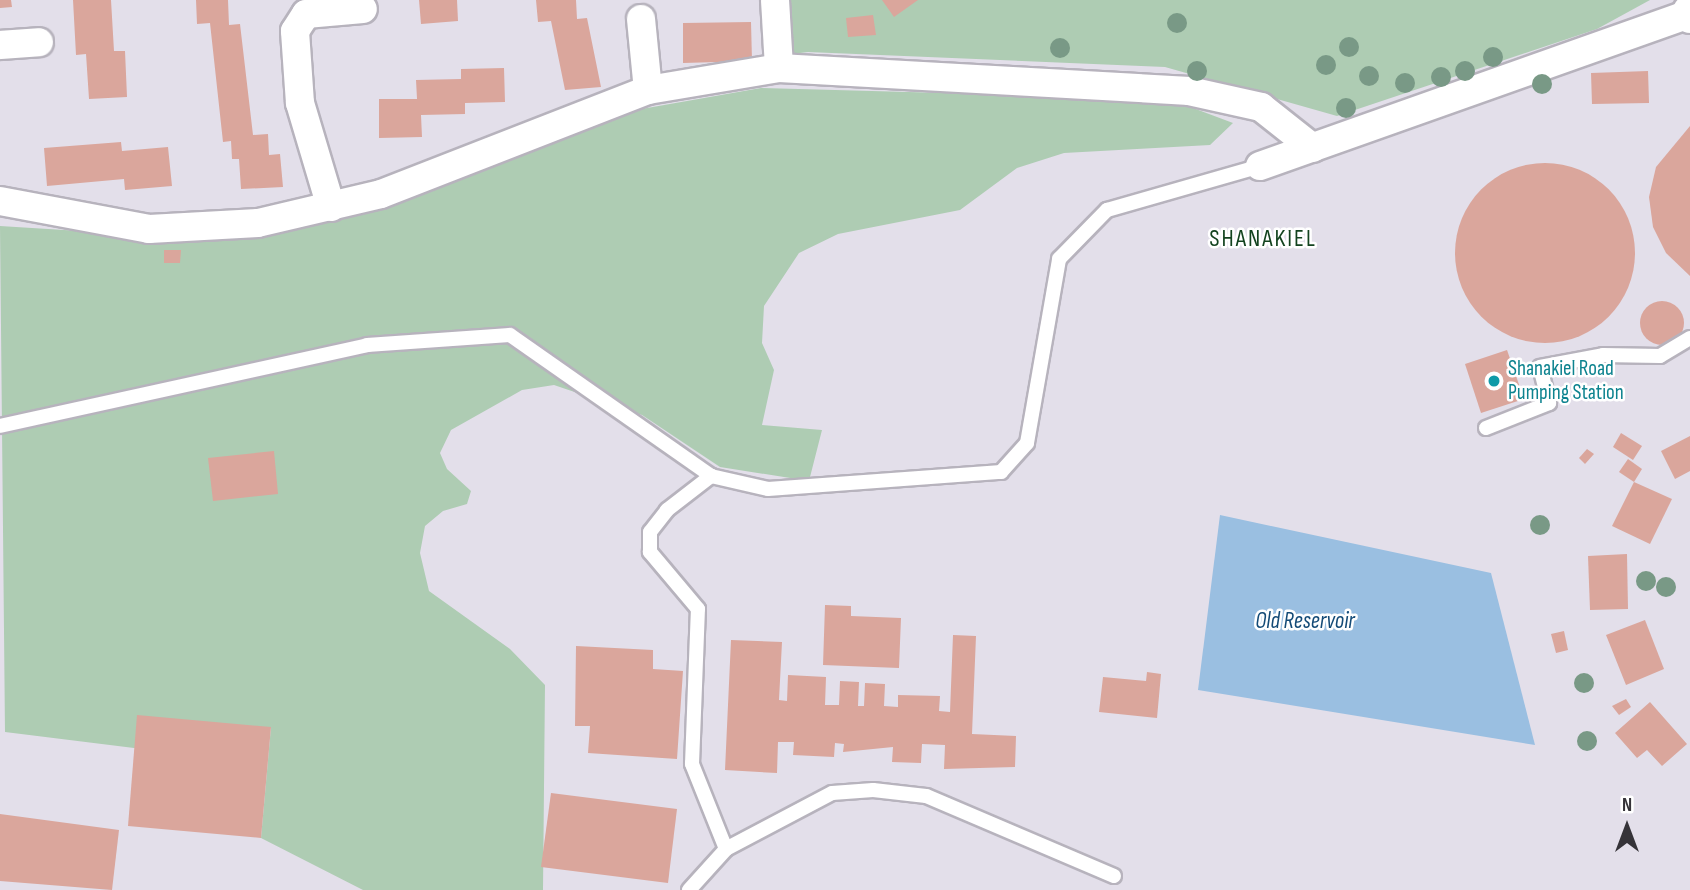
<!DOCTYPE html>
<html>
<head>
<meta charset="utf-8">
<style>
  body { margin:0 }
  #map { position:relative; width:1690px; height:890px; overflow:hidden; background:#e3dfea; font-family:"Sofia Sans Condensed",sans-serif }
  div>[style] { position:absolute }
  .green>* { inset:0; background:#aeccb3 }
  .water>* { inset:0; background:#9abfe1 }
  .building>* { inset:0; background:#daa69c }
  .round { border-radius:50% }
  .roads { filter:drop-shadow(2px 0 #b7b3bd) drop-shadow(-2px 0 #b7b3bd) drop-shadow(0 2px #b7b3bd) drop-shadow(0 -2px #b7b3bd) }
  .service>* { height:14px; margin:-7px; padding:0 7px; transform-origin:7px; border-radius:7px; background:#fff }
  .minor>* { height:28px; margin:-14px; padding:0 14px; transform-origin:14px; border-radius:14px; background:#fff }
  .tertiary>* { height:35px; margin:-17.5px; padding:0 17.5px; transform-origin:17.5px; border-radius:17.5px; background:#fff }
  .trees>* { width:20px; height:20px; margin:-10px; border-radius:50%; background:#799986 }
  .dots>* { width:19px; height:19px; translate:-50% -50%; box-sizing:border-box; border:4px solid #fff; border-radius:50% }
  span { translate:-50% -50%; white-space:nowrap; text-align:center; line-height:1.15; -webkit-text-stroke:5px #fff; paint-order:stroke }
  .culture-label { font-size:21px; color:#0d838f }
  .left { translate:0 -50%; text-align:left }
  .water-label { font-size:23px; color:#144b77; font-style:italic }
  .quarter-label { font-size:24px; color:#13431f; letter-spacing:2px }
  .north { position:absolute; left:1592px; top:792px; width:70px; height:70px; -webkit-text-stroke:5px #fff; paint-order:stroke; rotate:0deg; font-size:19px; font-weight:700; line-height:28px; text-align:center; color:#353338 }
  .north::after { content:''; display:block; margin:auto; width:24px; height:32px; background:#353338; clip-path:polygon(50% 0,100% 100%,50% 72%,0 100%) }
</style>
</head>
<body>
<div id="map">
  <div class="green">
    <div style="clip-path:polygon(765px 0,1650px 0,1597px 29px,1337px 116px,1165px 67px,808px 52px,768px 57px)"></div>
    <div style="clip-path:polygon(761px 88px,1169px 99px,1233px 123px,1210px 145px,1064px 153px,1017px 168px,960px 210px,838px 234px,799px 253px,764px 306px,762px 343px,774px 370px,762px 425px,822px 430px,809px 481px,720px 467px,642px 415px,554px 385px,522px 390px,451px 430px,440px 453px,447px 469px,471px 491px,467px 504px,443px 511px,425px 526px,420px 553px,429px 591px,510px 649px,545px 685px,543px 890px,363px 890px,261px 838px,271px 727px,134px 748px,5px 732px,0 226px,192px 238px,630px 111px)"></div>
  </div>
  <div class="water">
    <div style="clip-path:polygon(1220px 515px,1491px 573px,1535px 745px,1198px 690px)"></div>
  </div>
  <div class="building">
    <div style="clip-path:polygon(0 0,11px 0,12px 7px,0 8px)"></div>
    <div style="clip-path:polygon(73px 0,111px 0,114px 51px,125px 51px,127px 97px,89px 99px,86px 54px,76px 55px)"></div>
    <div style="clip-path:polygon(196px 0,228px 0,229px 25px,240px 24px,253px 135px,268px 134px,269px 155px,280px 154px,283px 187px,241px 189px,239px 159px,232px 159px,231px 141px,223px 142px,210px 23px,197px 24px)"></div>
    <div style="clip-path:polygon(419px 0,457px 0,458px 21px,421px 24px)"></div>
    <div style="clip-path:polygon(536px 0,576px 0,577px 19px,587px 18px,601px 87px,565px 90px,551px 21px,538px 22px)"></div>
    <div style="clip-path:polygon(882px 0,918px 0,894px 17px)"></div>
    <div style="clip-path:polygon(873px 15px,876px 35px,848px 37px,846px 18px)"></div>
    <div style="clip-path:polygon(751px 22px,752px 61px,683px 63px,683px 23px)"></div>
    <div style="clip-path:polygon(504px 68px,505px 102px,465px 103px,465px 114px,421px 115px,422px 137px,379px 138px,379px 99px,417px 99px,416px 80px,461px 79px,461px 69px)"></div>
    <div style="clip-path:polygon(1648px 71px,1649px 103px,1592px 104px,1591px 73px)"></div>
    <div style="clip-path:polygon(1690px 126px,1690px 276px,1666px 253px,1653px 227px,1649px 197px,1656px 167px)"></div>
    <div style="clip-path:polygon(121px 142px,122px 151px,168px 147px,172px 186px,125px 190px,124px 179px,47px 186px,44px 148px)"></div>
    <div class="round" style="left:1455px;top:163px;width:180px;height:180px"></div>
    <div style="clip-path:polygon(164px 250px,181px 250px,180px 263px,164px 263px)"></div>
    <div class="round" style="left:1640px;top:301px;width:44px;height:44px"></div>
    <div style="clip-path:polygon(1507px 350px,1524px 399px,1481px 413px,1465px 364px)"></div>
    <div style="clip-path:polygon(1621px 433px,1642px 446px,1633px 460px,1613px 447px)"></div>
    <div style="clip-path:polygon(1690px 436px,1690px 471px,1675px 479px,1661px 451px)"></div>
    <div style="clip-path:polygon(1587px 449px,1594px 454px,1585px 464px,1579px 458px)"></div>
    <div style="clip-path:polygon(274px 451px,278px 494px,213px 501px,208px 458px)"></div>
    <div style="clip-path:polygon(1628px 459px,1642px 469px,1634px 482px,1619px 472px)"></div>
    <div style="clip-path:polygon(1634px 482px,1672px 499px,1650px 544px,1612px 526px)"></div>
    <div style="clip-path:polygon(1627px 554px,1628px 609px,1590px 610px,1588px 556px)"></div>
    <div style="clip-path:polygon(825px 605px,851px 606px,851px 616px,901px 618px,899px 668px,823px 665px)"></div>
    <div style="clip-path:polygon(1645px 620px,1664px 669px,1626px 685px,1606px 635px)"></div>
    <div style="clip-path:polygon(1564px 631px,1568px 650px,1556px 653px,1551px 634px)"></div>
    <div style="clip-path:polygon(953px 635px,976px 636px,972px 734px,1016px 736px,1015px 767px,944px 769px,945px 745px,922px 744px,921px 763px,892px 762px,893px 747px,843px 752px,844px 744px,835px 743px,834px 757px,793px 755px,794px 742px,778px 742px,777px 773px,725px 770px,731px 640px,782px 642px,779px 700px,787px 701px,788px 675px,826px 677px,825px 705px,839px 705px,840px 681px,859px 682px,858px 706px,864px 706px,865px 683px,885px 684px,884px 706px,898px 707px,898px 695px,940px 696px,939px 711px,950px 712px)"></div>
    <div style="clip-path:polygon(576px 646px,653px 650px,653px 669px,683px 671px,677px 759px,588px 753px,590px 726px,575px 726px)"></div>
    <div style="clip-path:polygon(1147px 672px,1161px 674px,1157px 718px,1099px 712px,1103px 677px,1146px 681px)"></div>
    <div style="clip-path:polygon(1626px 699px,1631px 707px,1619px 715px,1612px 706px)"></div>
    <div style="clip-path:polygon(1650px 702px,1687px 744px,1662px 766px,1647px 750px,1637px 758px,1615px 733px)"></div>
    <div style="clip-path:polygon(137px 715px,271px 727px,261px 838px,128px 826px)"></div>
    <div style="clip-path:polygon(551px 793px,677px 809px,668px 883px,541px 867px)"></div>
    <div style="clip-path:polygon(0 814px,119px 830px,112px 890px,0 881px)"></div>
  </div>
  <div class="roads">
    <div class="service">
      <div style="left:0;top:426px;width:376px;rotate:-12.4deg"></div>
      <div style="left:367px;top:345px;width:143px;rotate:-4deg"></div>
      <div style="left:510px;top:335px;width:246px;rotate:35deg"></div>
      <div style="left:1486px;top:428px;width:68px;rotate:-21.6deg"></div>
      <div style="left:1549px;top:403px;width:37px;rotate:-104deg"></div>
      <div style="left:1540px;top:367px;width:64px;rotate:-10.8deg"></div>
      <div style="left:1603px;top:355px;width:57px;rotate:1deg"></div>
      <div style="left:1660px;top:356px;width:35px;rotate:-31deg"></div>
      <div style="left:1114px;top:876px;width:204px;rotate:-156.9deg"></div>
      <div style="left:926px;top:796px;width:53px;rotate:-173.5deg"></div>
      <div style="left:873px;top:790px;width:41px;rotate:175.8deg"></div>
      <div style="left:832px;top:793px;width:120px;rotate:152.2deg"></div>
      <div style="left:726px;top:849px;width:92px;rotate:-111.8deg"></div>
      <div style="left:692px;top:764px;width:155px;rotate:-87.8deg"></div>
      <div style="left:698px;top:609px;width:75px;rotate:-130.1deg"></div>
      <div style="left:650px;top:552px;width:20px;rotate:-90deg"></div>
      <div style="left:650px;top:532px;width:28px;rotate:-52deg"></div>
      <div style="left:667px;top:510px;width:56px;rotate:-37.7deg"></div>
      <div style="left:711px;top:476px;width:58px;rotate:12.8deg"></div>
      <div style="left:768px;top:489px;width:234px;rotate:-4.2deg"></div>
      <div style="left:1001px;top:472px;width:39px;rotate:-48deg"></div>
      <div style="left:1027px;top:443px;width:187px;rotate:-80.1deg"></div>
      <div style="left:1059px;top:259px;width:69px;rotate:-45.6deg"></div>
      <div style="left:1107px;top:210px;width:159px;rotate:-16deg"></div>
      <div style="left:689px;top:890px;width:55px;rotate:-47.9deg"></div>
    </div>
    <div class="minor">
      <div style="left:775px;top:0;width:68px;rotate:86.6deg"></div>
      <div style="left:641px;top:19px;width:71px;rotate:84.4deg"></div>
      <div style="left:0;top:45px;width:39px;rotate:-4deg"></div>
      <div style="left:1260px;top:166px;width:456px;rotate:-19.5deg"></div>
      <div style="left:0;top:201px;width:152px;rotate:10.6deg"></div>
      <div style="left:149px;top:229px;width:109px;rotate:-3.2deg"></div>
      <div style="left:258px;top:223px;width:126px;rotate:-13.3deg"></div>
      <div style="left:381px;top:194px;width:287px;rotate:-21.3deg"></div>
      <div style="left:648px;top:90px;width:133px;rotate:-9.5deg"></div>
      <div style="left:779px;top:68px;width:411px;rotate:3.2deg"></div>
      <div style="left:1189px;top:91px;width:74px;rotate:12.5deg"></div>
      <div style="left:1261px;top:107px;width:66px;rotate:38.3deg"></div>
      <div style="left:331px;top:207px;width:109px;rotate:-106.6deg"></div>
      <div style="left:300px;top:103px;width:72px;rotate:-94deg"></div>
      <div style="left:295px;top:31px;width:20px;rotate:-57deg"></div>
      <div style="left:306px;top:14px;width:57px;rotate:-5deg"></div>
    </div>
    <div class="tertiary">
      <div style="left:1690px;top:11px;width:4px;rotate:90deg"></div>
    </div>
  </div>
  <div class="trees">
    <div style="left:1177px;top:23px"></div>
    <div style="left:1349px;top:47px"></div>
    <div style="left:1060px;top:48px"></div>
    <div style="left:1493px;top:57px"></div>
    <div style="left:1326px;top:65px"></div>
    <div style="left:1197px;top:71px"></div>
    <div style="left:1465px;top:71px"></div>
    <div style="left:1369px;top:76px"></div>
    <div style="left:1441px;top:77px"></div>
    <div style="left:1405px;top:83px"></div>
    <div style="left:1542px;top:84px"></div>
    <div style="left:1346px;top:108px"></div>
    <div style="left:1540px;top:525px"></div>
    <div style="left:1646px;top:581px"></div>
    <div style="left:1666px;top:587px"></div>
    <div style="left:1584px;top:683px"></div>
    <div style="left:1587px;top:741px"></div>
  </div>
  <div class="dots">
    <div style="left:1494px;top:381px;background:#0f9aa8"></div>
  </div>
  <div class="culture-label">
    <span class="left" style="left:1508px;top:381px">Shanakiel Road<br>Pumping Station</span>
  </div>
  <div class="water-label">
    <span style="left:1305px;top:621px">Old Reservoir</span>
  </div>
  <div class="quarter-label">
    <span style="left:1263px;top:239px">SHANAKIEL</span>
  </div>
  <div class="north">N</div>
</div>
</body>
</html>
